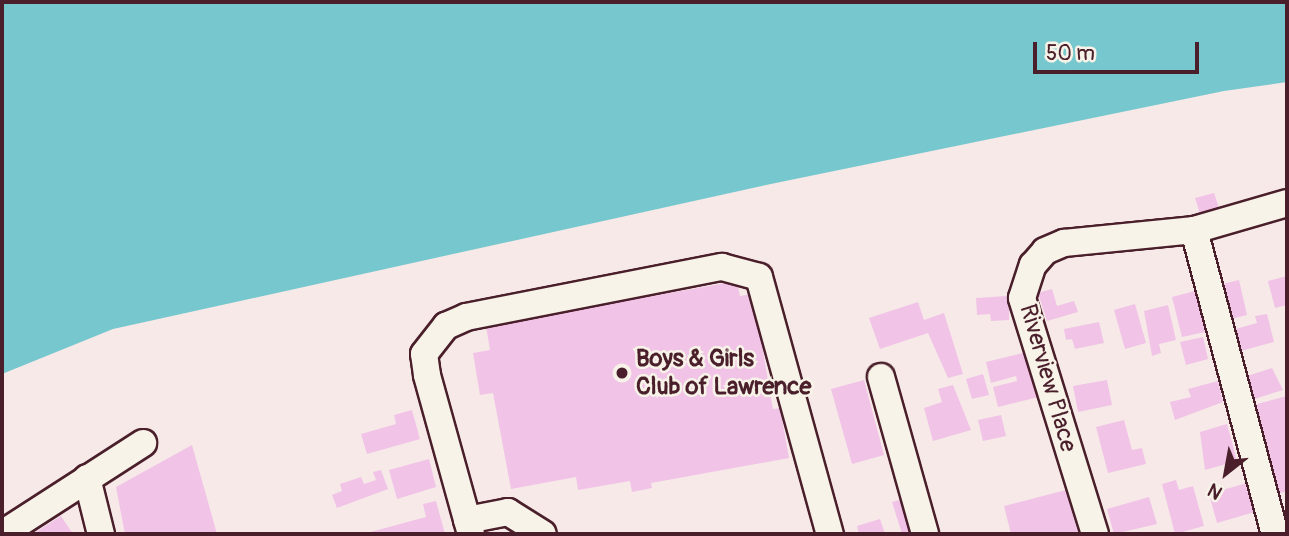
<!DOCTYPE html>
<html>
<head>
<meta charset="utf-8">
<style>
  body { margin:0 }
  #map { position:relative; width:1289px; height:536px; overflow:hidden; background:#f6e9e8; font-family:Pangolin,sans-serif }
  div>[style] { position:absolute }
  .water>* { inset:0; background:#77c8ce }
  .building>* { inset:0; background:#f1c3e7 }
  .roads { filter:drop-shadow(2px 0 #4a1f2b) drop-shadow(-2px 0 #4a1f2b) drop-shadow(0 2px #4a1f2b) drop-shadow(0 -2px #4a1f2b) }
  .minor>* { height:26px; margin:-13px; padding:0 13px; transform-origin:13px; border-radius:13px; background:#f7f3e8 }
  .dots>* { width:19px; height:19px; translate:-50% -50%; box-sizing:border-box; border:4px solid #f7f3e8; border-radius:50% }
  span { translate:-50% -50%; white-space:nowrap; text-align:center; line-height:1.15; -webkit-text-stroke:5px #f7f3e8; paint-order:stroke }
  .poi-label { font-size:24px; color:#4a1f2b; font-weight:700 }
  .left { translate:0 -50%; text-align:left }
  .street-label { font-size:24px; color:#4a1f2b }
  .frame { position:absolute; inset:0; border:4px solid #4a1f2b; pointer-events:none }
  .north { position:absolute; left:1191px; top:438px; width:70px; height:70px; -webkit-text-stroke:5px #f7f3e8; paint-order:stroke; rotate:211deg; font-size:19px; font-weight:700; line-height:28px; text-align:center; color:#4a1f2b }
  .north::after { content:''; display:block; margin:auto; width:24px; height:32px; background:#4a1f2b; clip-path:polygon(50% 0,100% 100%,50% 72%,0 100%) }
  .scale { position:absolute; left:1033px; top:42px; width:166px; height:32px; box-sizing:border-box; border:4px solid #4a1f2b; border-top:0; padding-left:9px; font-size:21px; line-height:24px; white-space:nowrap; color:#4a1f2b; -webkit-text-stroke:5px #f7f3e8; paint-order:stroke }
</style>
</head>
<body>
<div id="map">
  <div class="water">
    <div style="clip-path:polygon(2px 2px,1287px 2px,1287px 82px,1224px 91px,766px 185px,113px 329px,2px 374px)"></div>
  </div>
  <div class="building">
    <div style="clip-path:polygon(1214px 193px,1221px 214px,1202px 220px,1195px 198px)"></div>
    <div style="clip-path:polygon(1287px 276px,1287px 305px,1275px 308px,1268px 281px)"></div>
    <div style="clip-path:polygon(1239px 280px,1247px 315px,1227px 320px,1218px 285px)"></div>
    <div style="clip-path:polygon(737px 281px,740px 296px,753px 294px,773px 409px,780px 408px,789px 458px,651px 483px,652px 488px,632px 492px,630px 481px,578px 490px,576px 477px,511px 489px,493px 393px,480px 395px,473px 353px,490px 350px,486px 326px)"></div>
    <div style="clip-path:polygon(1052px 289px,1057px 306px,1074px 301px,1078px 312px,1047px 321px,1038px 293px)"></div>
    <div style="clip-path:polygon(1195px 291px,1205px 332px,1182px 337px,1172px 297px)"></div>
    <div style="clip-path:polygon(1020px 295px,1021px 310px,1009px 311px,1009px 320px,991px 321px,990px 314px,977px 315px,976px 298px)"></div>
    <div style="clip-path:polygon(918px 302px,924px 320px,944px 313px,963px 374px,948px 378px,928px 333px,880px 349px,869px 318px)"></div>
    <div style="clip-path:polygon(1135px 304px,1146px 343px,1125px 349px,1114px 310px)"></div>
    <div style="clip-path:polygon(1168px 305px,1176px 340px,1159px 344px,1161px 353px,1152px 356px,1144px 311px)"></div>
    <div style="clip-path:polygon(1267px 314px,1274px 342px,1237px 352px,1232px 330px,1257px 323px,1255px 316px)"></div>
    <div style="clip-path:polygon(1099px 322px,1104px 343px,1075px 349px,1072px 339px,1066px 340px,1064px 329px)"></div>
    <div style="clip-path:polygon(1203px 337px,1208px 359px,1186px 365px,1180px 342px)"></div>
    <div style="clip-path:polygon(1031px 351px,1043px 396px,998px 407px,993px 387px,1017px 381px,1016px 376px,991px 383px,986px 362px)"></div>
    <div style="clip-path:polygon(1272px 368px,1283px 390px,1251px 400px,1244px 377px)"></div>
    <div style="clip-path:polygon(983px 374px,989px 395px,972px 399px,966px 379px)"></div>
    <div style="clip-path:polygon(864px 380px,884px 455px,852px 464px,831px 389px)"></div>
    <div style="clip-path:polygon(1107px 380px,1112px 405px,1078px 412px,1073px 386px)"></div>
    <div style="clip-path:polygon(1218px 381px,1223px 402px,1175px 420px,1170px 402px,1191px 397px,1188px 389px)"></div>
    <div style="clip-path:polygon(953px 385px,971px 430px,933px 441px,924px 408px,942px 402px,938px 389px)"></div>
    <div style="clip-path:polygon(1287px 396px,1287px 491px,1274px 495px,1250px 406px)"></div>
    <div style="clip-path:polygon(412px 410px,420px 439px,367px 454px,361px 434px,396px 424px,394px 415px)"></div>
    <div style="clip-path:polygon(1001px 415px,1006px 436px,983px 441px,978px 420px)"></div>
    <div style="clip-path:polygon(1124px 420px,1132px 450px,1142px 448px,1146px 464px,1108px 473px,1096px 427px)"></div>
    <div style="clip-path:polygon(1227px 424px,1237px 461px,1205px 470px,1200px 432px)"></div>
    <div style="clip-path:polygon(192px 445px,217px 534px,125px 534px,116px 487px)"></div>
    <div style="clip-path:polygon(429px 459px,436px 487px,397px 499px,389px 470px)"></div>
    <div style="clip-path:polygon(381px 470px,388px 489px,337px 508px,332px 495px,342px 491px,340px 484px,361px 477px,364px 484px,376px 480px,373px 472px)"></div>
    <div style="clip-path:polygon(1176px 480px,1179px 490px,1193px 486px,1204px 526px,1175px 534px,1162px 484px)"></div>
    <div style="clip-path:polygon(1250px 482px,1258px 511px,1217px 523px,1209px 494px)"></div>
    <div style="clip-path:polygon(1066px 490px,1078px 534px,1011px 534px,1004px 506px)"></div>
    <div style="clip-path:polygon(913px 496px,924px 534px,902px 534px,892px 502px)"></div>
    <div style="clip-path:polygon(1149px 497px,1157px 524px,1114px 534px,1107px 509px)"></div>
    <div style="clip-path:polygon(436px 501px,445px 534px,363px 534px,426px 517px,423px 504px)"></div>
    <div style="clip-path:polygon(61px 516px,73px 534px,33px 534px)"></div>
    <div style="clip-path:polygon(880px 519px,885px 534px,859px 534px,857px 526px)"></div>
  </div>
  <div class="roads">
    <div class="minor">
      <div style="left:1194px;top:230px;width:315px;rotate:75.1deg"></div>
      <div style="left:881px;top:377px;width:163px;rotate:74.3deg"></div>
      <div style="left:87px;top:478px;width:58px;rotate:76deg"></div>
      <div style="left:467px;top:520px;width:42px;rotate:-11deg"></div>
      <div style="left:508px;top:512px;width:41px;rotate:32.2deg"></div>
      <div style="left:2px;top:534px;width:168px;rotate:-32.8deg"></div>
      <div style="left:471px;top:534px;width:165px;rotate:-105.5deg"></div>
      <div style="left:427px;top:375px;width:21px;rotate:-98deg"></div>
      <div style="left:424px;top:354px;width:36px;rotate:-52deg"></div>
      <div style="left:446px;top:326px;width:22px;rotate:-24deg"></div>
      <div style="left:466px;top:317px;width:261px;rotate:-11.1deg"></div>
      <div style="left:722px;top:267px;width:38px;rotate:15deg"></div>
      <div style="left:759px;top:277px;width:267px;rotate:74.6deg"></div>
      <div style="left:1095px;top:534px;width:247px;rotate:-107.2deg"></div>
      <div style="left:1022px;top:298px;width:35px;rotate:-72deg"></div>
      <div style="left:1033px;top:265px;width:18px;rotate:-49deg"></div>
      <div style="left:1045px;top:251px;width:21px;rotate:-23deg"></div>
      <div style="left:1064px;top:243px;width:131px;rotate:-5.7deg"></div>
      <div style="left:1194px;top:230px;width:97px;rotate:-16.2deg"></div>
    </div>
  </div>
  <div class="dots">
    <div style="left:622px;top:373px;background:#4a1f2b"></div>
  </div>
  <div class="poi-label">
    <span class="left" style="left:636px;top:373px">Boys &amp; Girls<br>Club of Lawrence</span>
  </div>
  <div class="street-label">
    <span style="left:1048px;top:378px;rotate:74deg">Riverview Place</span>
  </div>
  <div class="frame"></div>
  <div class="north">N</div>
  <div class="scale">50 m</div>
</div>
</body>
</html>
